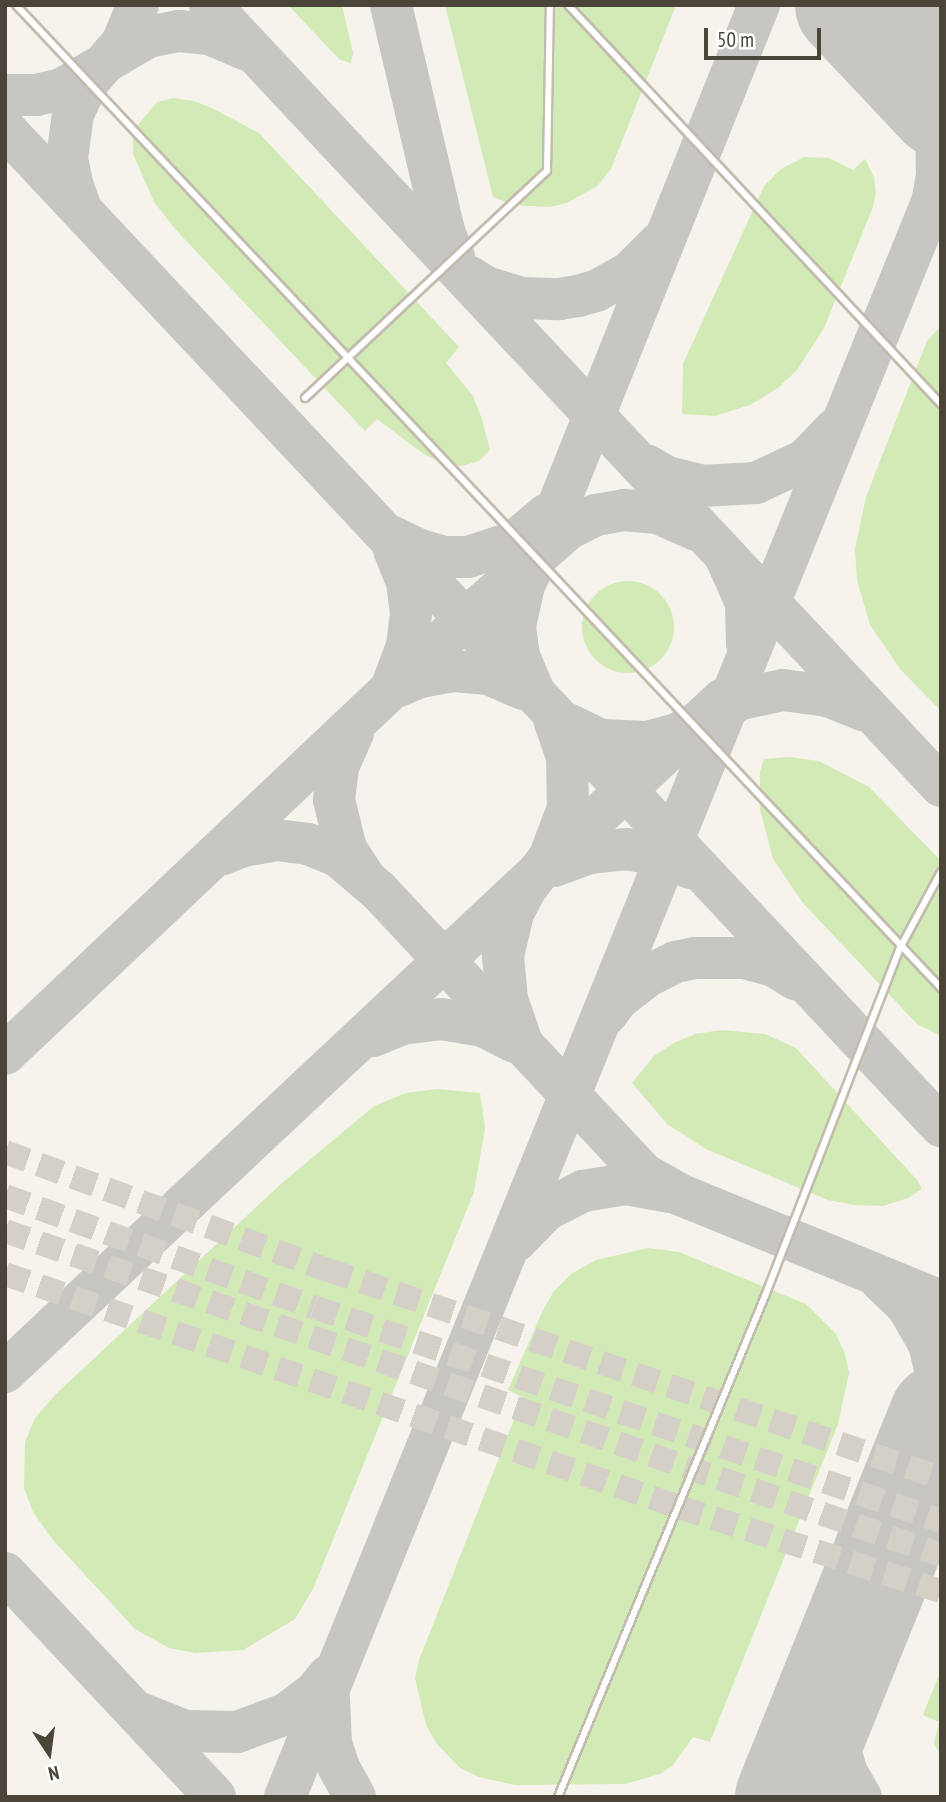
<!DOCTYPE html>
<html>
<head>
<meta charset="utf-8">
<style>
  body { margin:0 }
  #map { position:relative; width:946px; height:1802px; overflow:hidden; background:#f6f3ec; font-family:"PT Sans Narrow",sans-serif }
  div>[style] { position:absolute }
  .green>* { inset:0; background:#d2eab5 }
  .round { border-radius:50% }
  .taxiway>* { height:42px; margin:-21px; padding:0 21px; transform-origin:21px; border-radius:21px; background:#c8c6c3 }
  .runway>* { height:105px; margin:-52.5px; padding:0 52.5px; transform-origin:52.5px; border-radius:52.5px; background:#c8c6c3 }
  .highway-tunnel>* { height:24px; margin-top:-12px; transform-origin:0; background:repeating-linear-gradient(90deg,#d4d0c8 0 24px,transparent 0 36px) }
  .roads { filter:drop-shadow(2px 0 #c2bbae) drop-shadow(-2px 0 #c2bbae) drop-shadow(0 2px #c2bbae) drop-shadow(0 -2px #c2bbae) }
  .lane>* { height:6px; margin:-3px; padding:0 3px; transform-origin:3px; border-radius:3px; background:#fff }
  span { translate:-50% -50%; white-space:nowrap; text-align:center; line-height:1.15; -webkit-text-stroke:5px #fff; paint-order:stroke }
  .frame { position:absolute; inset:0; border:7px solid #4b4439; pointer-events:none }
  .north { position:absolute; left:14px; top:1718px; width:70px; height:70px; -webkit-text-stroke:5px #fff; paint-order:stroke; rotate:167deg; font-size:19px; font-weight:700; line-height:28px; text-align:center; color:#4b4439 }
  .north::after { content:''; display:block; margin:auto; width:24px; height:32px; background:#4b4439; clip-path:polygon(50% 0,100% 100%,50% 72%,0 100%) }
  .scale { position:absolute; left:704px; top:28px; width:117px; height:32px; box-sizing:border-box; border:4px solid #4b4439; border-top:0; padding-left:9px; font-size:21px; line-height:24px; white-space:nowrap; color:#4b4439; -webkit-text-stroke:5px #fff; paint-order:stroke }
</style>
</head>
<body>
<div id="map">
  <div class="green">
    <div style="clip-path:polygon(288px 5px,342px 5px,353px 53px,351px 63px,340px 60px)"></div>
    <div style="clip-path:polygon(445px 5px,676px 5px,611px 169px,597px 186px,567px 203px,550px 207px,513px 205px,493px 197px)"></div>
    <div style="clip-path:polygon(173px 98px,194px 101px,214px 109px,259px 133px,459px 347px,446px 363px,473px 396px,482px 419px,490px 450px,479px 461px,462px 466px,443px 463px,425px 455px,377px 419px,365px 431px,176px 230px,154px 202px,133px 154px,133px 131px,157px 102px)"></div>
    <div style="clip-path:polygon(804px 157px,829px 158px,853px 170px,865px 159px,874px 177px,876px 193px,873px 207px,824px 328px,797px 370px,778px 388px,750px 405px,715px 416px,682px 414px,683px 364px,764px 186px,781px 169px)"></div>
    <div style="clip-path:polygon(941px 326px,941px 711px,901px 670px,870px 625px,857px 580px,855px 549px,866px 497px,927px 341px)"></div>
    <div class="round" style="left:582px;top:581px;width:92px;height:92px"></div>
    <div style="clip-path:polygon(789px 757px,819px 761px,869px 787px,941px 861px,941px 1036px,917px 1024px,803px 903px,773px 859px,760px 809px,760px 771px,764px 759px)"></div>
    <div style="clip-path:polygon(722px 1030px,765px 1034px,796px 1048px,917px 1180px,922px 1189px,908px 1198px,883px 1206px,855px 1205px,828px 1200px,706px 1149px,667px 1124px,632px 1083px,654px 1056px,674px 1043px,695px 1034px)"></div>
    <div style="clip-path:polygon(437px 1089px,480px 1093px,485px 1128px,474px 1192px,313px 1589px,295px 1619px,243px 1650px,195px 1653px,169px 1648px,135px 1629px,52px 1539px,33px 1512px,24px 1488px,25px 1442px,35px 1418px,56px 1394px,283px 1182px,374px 1106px,406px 1093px)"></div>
    <div style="clip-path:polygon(648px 1248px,679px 1252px,806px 1304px,836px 1334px,845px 1354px,849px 1373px,838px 1424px,710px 1742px,693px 1737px,673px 1765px,660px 1774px,625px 1784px,515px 1785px,479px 1777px,460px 1768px,437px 1744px,426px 1725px,415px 1678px,419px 1660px,523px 1397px,508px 1390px,543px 1310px,554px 1291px,571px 1274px,596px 1260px)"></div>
    <div style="clip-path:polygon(941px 1670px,941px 1756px,934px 1743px,939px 1722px,923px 1715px)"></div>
  </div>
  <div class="taxiway">
    <div style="left:210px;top:5px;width:1070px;rotate:46.89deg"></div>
    <div style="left:391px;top:5px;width:232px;rotate:76.8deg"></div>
    <div style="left:444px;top:231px;width:28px;rotate:69deg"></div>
    <div style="left:872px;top:5px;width:27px;rotate:10deg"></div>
    <div style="left:899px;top:10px;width:42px;rotate:-2.7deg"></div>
    <div style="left:109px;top:60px;width:45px;rotate:-30.5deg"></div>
    <div style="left:148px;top:37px;width:32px;rotate:-11deg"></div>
    <div style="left:179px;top:31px;width:30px;rotate:6deg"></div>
    <div style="left:209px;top:34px;width:41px;rotate:22.8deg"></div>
    <div style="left:906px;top:67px;width:32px;rotate:58deg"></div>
    <div style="left:923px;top:94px;width:41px;rotate:71.6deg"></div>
    <div style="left:936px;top:133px;width:42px;rotate:88.6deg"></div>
    <div style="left:937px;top:175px;width:27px;rotate:100deg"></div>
    <div style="left:5px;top:95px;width:31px"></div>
    <div style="left:36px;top:95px;width:27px;rotate:-13deg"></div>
    <div style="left:62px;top:89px;width:43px;rotate:-30.7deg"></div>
    <div style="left:5px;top:129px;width:1368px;rotate:46.81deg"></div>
    <div style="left:80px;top:206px;width:20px;rotate:-110deg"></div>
    <div style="left:73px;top:187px;width:30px;rotate:-102deg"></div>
    <div style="left:67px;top:158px;width:44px;rotate:-82.2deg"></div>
    <div style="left:73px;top:114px;width:35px;rotate:-65deg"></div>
    <div style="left:88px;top:82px;width:52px;rotate:-48.9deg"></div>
    <div style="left:122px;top:43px;width:41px;rotate:-67.2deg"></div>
    <div style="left:470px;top:277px;width:19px;rotate:32deg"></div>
    <div style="left:486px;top:287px;width:38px;rotate:17deg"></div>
    <div style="left:522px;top:298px;width:37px;rotate:2deg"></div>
    <div style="left:559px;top:299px;width:19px;rotate:-9deg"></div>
    <div style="left:578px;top:296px;width:19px;rotate:-16deg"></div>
    <div style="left:596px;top:291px;width:38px;rotate:-29deg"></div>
    <div style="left:629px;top:273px;width:42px;rotate:-45deg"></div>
    <div style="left:646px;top:465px;width:24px;rotate:30deg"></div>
    <div style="left:667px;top:477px;width:36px;rotate:14deg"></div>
    <div style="left:702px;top:486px;width:54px;rotate:-3.2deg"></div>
    <div style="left:756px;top:483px;width:54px;rotate:-25.1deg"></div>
    <div style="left:805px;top:460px;width:43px;rotate:-45.9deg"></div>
    <div style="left:391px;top:536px;width:32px;rotate:26deg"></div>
    <div style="left:420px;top:550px;width:26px;rotate:16deg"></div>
    <div style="left:445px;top:557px;width:23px"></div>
    <div style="left:468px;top:557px;width:48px;rotate:-18.1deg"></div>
    <div style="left:514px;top:542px;width:43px;rotate:-40.3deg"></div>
    <div style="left:539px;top:553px;width:591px;rotate:-68.13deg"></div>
    <div style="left:726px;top:558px;width:49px;rotate:66deg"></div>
    <div style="left:746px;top:603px;width:41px;rotate:88.6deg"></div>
    <div style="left:392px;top:686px;width:43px;rotate:-69.4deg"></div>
    <div style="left:407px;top:646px;width:32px;rotate:-83deg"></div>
    <div style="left:411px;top:614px;width:32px;rotate:-97deg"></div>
    <div style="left:407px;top:582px;width:35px;rotate:-112deg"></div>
    <div style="left:399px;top:686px;width:23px;rotate:-23deg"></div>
    <div style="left:420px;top:677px;width:35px;rotate:-10deg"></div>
    <div style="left:454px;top:671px;width:34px;rotate:5deg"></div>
    <div style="left:488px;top:674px;width:39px;rotate:23deg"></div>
    <div style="left:532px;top:687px;width:34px;rotate:-113deg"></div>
    <div style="left:519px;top:656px;width:30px;rotate:-98deg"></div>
    <div style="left:515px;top:626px;width:42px;rotate:-77.6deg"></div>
    <div style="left:524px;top:585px;width:25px;rotate:-64deg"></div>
    <div style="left:568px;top:724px;width:37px;rotate:26deg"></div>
    <div style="left:601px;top:740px;width:46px;rotate:2.5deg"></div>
    <div style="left:647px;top:742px;width:31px;rotate:-15deg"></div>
    <div style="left:677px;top:734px;width:73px;rotate:-28.7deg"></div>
    <div style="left:741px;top:699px;width:43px;rotate:-12.1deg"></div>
    <div style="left:783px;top:690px;width:45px;rotate:7.6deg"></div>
    <div style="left:828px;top:696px;width:38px;rotate:22deg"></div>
    <div style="left:353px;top:733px;width:37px;rotate:114deg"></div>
    <div style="left:338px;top:767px;width:33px;rotate:97deg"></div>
    <div style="left:334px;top:800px;width:50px;rotate:76.2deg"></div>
    <div style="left:346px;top:849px;width:31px;rotate:57deg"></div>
    <div style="left:223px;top:854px;width:22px;rotate:-22deg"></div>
    <div style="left:243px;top:846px;width:34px;rotate:-10deg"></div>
    <div style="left:276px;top:840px;width:32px;rotate:7deg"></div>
    <div style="left:308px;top:844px;width:32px;rotate:22deg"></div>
    <div style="left:338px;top:856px;width:54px;rotate:40.5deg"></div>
    <div style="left:379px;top:891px;width:388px;rotate:46.9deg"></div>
    <div style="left:644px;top:1174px;width:43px;rotate:29.6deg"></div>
    <div style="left:681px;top:1195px;width:281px;rotate:22.2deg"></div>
    <div style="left:554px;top:866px;width:37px;rotate:-20deg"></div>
    <div style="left:589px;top:853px;width:37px;rotate:-6deg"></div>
    <div style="left:626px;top:849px;width:36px;rotate:10deg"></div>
    <div style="left:661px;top:855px;width:32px;rotate:24deg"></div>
    <div style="left:607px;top:1014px;width:17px;rotate:-54deg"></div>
    <div style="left:617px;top:1000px;width:37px;rotate:-38deg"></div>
    <div style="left:646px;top:977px;width:34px;rotate:-27deg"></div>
    <div style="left:676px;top:962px;width:19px;rotate:-12deg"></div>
    <div style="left:695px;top:958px;width:49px"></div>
    <div style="left:744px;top:958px;width:31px;rotate:15deg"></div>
    <div style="left:774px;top:966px;width:25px;rotate:32deg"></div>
    <div style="left:373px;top:1036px;width:31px;rotate:-22deg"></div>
    <div style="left:402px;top:1024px;width:39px;rotate:-7deg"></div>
    <div style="left:441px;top:1019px;width:43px;rotate:9.5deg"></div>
    <div style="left:483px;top:1026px;width:35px;rotate:27deg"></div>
    <div style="left:520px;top:1037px;width:39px;rotate:-109deg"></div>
    <div style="left:507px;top:1000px;width:44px;rotate:-95.2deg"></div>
    <div style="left:503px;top:956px;width:44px;rotate:-76.9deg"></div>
    <div style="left:513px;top:913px;width:30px;rotate:-62deg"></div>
    <div style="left:527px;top:887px;width:39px;rotate:-53deg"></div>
    <div style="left:550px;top:856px;width:51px;rotate:-69.4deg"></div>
    <div style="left:568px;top:808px;width:51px;rotate:-91.1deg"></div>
    <div style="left:567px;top:757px;width:39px;rotate:-109deg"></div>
    <div style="left:5px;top:1054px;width:632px;rotate:-43.4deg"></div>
    <div style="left:464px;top:620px;width:138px;rotate:-41.2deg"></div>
    <div style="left:568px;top:529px;width:31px;rotate:-27deg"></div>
    <div style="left:596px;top:515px;width:28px;rotate:-10deg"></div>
    <div style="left:624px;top:510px;width:34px;rotate:5deg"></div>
    <div style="left:658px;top:513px;width:42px;rotate:24.1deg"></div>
    <div style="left:516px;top:1241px;width:43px;rotate:-45.9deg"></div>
    <div style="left:546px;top:1210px;width:42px;rotate:-27.2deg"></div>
    <div style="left:583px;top:1191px;width:44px;rotate:-9.2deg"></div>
    <div style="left:626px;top:1184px;width:45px;rotate:10.3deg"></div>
    <div style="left:881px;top:1281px;width:36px;rotate:44deg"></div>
    <div style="left:907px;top:1306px;width:44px;rotate:59.9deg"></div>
    <div style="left:929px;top:1344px;width:43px;rotate:76.6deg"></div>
    <div style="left:939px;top:1386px;width:43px;rotate:95.3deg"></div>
    <div style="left:5px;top:1372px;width:984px;rotate:-43.15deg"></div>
    <div style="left:5px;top:1573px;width:307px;rotate:46.8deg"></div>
    <div style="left:836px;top:1675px;width:23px;rotate:103deg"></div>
    <div style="left:831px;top:1697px;width:28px;rotate:88deg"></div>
    <div style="left:832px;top:1725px;width:50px;rotate:72.6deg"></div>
    <div style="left:847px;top:1773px;width:28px;rotate:60deg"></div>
    <div style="left:329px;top:1698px;width:45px;rotate:87.5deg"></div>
    <div style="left:331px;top:1743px;width:26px;rotate:72deg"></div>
    <div style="left:339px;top:1768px;width:33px;rotate:61deg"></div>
    <div style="left:140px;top:1713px;width:48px;rotate:21.8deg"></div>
    <div style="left:185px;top:1731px;width:52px;rotate:1.1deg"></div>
    <div style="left:237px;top:1732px;width:52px;rotate:-20.2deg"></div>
    <div style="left:286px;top:1714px;width:35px;rotate:-37deg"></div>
    <div style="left:314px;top:1693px;width:23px;rotate:-50deg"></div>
    <div style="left:285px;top:1797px;width:1745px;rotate:-67.92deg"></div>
  </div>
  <div class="runway">
    <div style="left:847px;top:5px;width:137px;rotate:46.8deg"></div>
    <div style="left:787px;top:1797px;width:411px;rotate:-68deg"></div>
  </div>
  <div class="highway-tunnel">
    <div style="left:5px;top:1152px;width:344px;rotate:20.1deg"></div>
    <div style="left:328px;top:1270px;width:647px;rotate:18.74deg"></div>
    <div style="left:5px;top:1196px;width:328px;rotate:19.8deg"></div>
    <div style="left:314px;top:1307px;width:663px;rotate:18.85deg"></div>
    <div style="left:5px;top:1231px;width:990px;rotate:19.09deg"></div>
    <div style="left:5px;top:1274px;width:713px;rotate:19.07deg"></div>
    <div style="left:679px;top:1507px;width:275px;rotate:17.8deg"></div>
  </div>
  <div class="roads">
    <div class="lane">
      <div style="left:16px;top:5px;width:1350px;rotate:46.74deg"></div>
      <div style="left:568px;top:5px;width:546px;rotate:46.93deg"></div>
      <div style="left:305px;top:398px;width:332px;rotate:-43.2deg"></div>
      <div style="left:547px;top:171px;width:166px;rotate:-89deg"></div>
      <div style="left:558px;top:1797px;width:542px;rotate:-67.55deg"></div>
      <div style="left:765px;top:1296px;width:373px;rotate:-68.8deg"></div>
      <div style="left:900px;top:948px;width:86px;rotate:-61.7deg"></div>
    </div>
  </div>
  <div class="frame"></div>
  <div class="north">N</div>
  <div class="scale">50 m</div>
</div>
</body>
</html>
